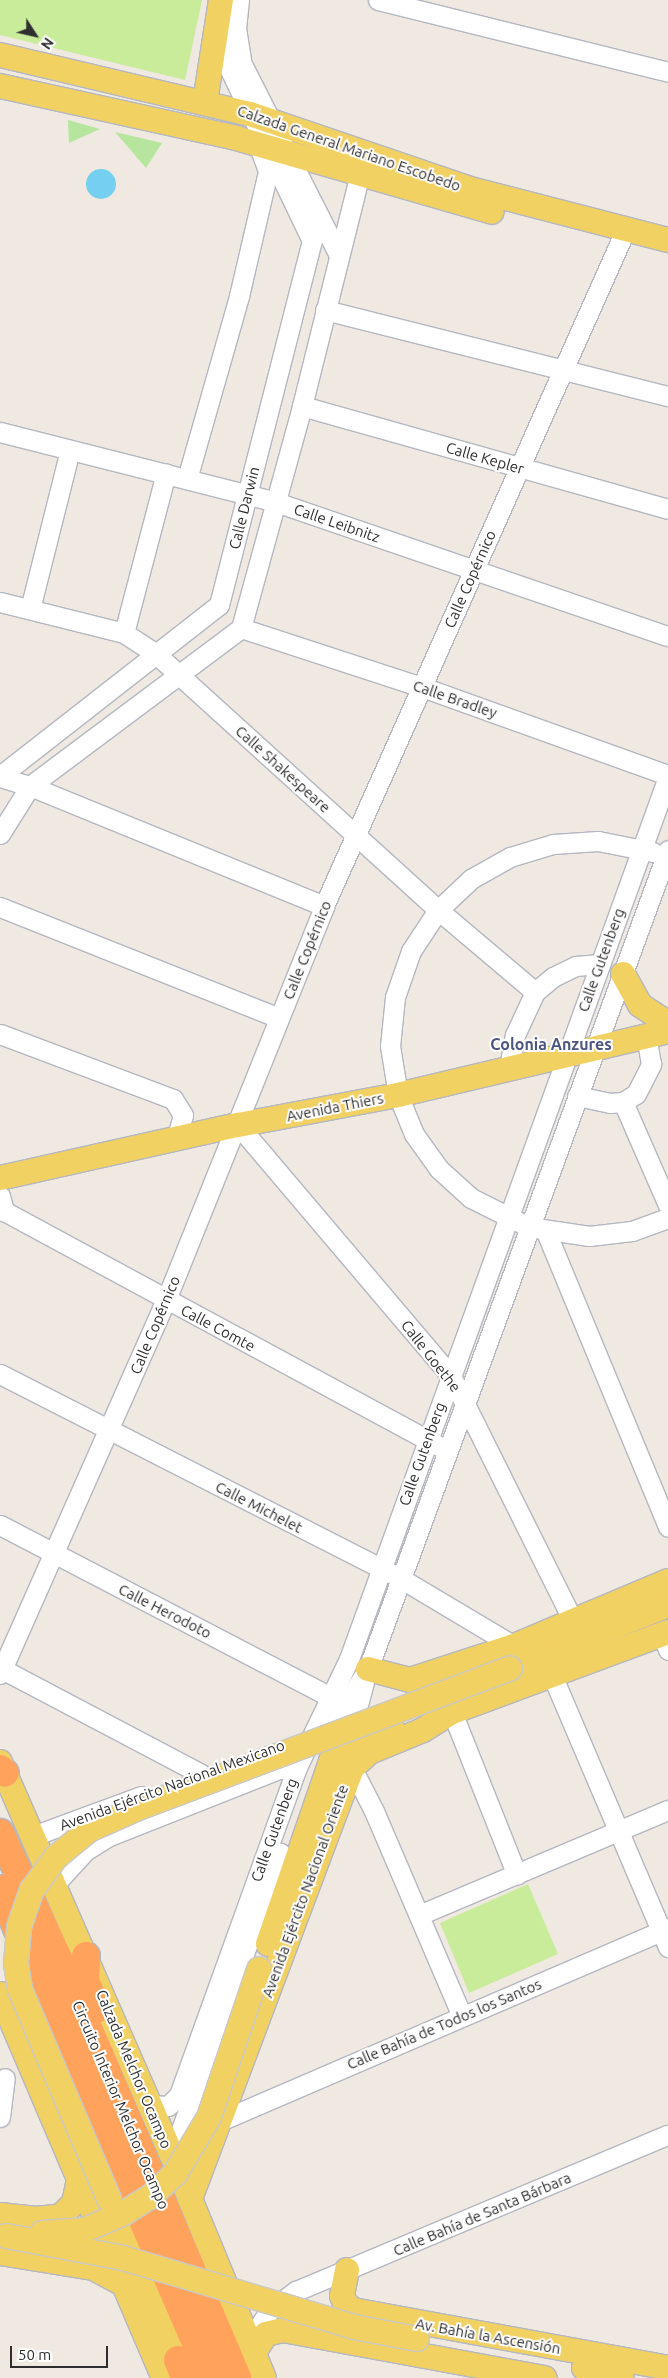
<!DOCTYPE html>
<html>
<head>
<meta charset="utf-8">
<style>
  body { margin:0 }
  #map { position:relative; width:668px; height:2378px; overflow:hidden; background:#efe9e1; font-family:Ubuntu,sans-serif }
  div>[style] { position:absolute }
  .green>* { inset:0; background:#b6e59e }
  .pitch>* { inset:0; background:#c9ec9a }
  .water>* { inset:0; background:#75cff0 }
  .round { border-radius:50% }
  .roads { filter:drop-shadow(1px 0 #b4b7c1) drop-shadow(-1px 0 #b4b7c1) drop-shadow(0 1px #b4b7c1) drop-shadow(0 -1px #b4b7c1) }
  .minor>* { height:19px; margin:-9.5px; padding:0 9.5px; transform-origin:9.5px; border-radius:9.5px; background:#fff }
  .major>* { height:24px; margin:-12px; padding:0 12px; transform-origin:12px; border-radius:12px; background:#f2d163 }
  .highway>* { height:28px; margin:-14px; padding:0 14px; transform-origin:14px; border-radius:14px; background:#ffa35c }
  .bridges { filter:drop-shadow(1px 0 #c9c9c9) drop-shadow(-1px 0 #c9c9c9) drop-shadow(0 1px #c9c9c9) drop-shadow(0 -1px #c9c9c9) }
  .major-bridge>* { height:24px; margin:-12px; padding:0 12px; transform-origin:12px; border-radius:12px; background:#f2d163 }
  span { translate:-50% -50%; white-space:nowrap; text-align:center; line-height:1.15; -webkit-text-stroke:4px #fff; paint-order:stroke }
  .street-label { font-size:15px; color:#2e2e2e }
  .neighbourhood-label { font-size:16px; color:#4d5680; font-weight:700 }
  .north { position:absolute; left:10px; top:10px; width:50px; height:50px; -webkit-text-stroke:4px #fff; paint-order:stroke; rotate:125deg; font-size:14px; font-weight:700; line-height:20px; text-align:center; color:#2e2e2e }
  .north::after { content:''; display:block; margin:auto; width:18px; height:22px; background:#2e2e2e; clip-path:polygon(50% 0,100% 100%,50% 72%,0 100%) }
  .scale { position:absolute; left:10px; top:2346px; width:98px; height:22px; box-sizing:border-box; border:2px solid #2e2e2e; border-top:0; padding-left:6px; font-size:15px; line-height:18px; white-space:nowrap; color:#2e2e2e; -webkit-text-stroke:4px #fff; paint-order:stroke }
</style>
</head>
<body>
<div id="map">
  <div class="green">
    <div style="clip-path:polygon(68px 120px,100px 129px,69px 143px)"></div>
    <div style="clip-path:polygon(115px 132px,162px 143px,146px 168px)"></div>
  </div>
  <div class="pitch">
    <div style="clip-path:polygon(0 0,202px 0,185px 80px,0 35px)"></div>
    <div style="clip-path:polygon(528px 1884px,558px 1954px,469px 1993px,440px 1923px)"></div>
  </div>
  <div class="water">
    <div class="round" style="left:86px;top:169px;width:30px;height:30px"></div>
  </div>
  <div class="roads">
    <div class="minor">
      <div style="left:239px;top:0;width:28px;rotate:96deg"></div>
      <div style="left:236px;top:28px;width:36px;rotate:81deg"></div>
      <div style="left:242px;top:64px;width:214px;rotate:63.1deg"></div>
      <div style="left:378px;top:0;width:299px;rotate:13.9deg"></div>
      <div style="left:325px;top:310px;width:354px;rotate:14.1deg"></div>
      <div style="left:302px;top:406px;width:380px;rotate:15.7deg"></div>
      <div style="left:0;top:432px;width:285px;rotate:14.2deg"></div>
      <div style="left:276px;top:502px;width:414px;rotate:18.9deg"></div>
      <div style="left:187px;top:479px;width:190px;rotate:-74.1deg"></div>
      <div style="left:239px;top:296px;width:128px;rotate:-76.9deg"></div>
      <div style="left:268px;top:171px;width:20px;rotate:-110deg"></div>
      <div style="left:0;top:602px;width:128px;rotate:14deg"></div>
      <div style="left:124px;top:633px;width:38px;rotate:33deg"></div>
      <div style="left:156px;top:654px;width:381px;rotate:42.2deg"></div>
      <div style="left:438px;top:910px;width:127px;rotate:40.2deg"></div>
      <div style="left:30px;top:609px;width:164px;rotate:-75.9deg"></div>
      <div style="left:241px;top:628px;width:190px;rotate:18.1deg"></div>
      <div style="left:422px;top:687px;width:261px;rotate:19.7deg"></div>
      <div style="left:124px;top:633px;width:165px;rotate:-75.3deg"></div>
      <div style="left:0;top:776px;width:278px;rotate:-38deg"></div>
      <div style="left:219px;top:605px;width:376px;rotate:-75.7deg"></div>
      <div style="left:312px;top:241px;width:192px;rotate:-115.6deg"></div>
      <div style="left:229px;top:68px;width:40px;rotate:-102deg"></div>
      <div style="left:0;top:777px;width:31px;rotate:17deg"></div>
      <div style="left:30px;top:786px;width:318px;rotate:22.2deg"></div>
      <div style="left:0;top:834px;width:57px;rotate:-58deg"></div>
      <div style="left:30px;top:786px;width:264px;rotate:-36.8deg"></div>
      <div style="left:241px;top:628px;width:230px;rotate:-74.6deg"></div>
      <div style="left:302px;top:406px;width:240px;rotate:-76deg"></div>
      <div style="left:653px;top:852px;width:56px;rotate:-168.7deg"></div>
      <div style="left:598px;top:841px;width:45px;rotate:176.2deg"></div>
      <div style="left:553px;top:844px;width:45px;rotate:163.2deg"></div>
      <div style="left:510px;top:857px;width:45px;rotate:150.6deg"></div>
      <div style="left:471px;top:879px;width:45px;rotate:136.8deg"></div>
      <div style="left:438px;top:910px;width:49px;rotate:123.4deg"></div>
      <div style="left:411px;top:951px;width:49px;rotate:109.2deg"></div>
      <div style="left:395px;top:997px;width:49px;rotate:95.8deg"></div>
      <div style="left:390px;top:1046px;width:50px;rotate:80.7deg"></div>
      <div style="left:398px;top:1095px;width:42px;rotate:67.7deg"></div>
      <div style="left:414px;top:1134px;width:43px;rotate:54.5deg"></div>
      <div style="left:439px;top:1169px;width:43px;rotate:42.2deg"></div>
      <div style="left:471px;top:1198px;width:65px;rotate:26.6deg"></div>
      <div style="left:529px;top:1227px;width:61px;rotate:8.5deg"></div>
      <div style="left:589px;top:1236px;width:43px;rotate:-6.6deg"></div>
      <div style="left:632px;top:1231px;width:38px;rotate:-20deg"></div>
      <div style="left:0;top:907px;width:300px;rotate:21.7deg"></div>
      <div style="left:0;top:1034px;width:185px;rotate:20.6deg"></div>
      <div style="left:173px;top:1099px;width:19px;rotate:58deg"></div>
      <div style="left:183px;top:1115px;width:25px;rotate:106deg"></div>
      <div style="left:509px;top:1068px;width:34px;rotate:-80deg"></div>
      <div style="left:515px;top:1035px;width:47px;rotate:-65.1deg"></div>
      <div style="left:535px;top:992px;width:23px;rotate:-40deg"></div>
      <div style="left:553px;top:977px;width:25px;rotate:-26deg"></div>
      <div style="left:576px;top:966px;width:24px;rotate:-5deg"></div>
      <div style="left:577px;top:1096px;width:34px;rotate:12deg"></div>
      <div style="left:610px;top:1103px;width:13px;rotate:-4deg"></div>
      <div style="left:623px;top:1102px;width:15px;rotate:-32deg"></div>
      <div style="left:636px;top:1094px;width:34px;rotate:-63deg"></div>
      <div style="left:651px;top:1064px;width:28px;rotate:-100deg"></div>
      <div style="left:623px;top:1102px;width:112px;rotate:66.4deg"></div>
      <div style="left:238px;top:1125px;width:329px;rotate:49.7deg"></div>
      <div style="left:451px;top:1376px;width:274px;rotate:63.5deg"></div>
      <div style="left:0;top:1196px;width:16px;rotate:75deg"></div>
      <div style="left:4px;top:1211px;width:494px;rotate:28.4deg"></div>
      <div style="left:546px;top:1232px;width:319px;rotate:67.5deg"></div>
      <div style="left:0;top:1374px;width:449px;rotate:27deg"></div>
      <div style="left:400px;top:1578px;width:133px;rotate:30.8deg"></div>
      <div style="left:0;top:1525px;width:372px;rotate:27.5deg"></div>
      <div style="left:662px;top:1634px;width:17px;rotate:69deg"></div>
      <div style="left:2px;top:1669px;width:225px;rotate:27.8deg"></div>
      <div style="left:0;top:1674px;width:409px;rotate:-66.1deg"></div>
      <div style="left:166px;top:1300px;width:424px;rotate:-68.1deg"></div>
      <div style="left:324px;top:906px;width:739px;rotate:-65.97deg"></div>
      <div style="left:552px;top:1675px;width:296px;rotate:66.9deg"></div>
      <div style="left:452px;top:1712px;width:175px;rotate:68.3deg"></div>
      <div style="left:325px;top:1736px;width:80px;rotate:-57.3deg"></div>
      <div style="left:368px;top:1669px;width:872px;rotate:-69.88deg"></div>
      <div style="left:344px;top:1736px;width:27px;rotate:-63deg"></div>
      <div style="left:356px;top:1712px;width:31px;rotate:-75deg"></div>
      <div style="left:352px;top:1768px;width:48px;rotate:62.9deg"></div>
      <div style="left:374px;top:1811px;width:223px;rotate:66.8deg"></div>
      <div style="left:33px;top:1836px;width:115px;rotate:-20.3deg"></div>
      <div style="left:54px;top:1885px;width:46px;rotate:-47.6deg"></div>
      <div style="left:85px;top:1851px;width:26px;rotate:-32deg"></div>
      <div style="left:107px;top:1837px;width:185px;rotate:-21.6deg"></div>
      <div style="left:279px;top:1769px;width:18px;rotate:-6deg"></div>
      <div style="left:419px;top:1915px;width:270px;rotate:-22.9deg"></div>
      <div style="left:150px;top:2105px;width:18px;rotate:3deg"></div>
      <div style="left:168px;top:2106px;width:16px;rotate:-45deg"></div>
      <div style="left:179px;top:2095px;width:349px;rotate:-70.2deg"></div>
      <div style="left:297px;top:1767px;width:120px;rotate:-64.3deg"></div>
      <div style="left:349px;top:1659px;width:938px;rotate:-70.12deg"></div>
      <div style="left:0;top:2117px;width:39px;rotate:-83deg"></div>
      <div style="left:220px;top:2121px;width:488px;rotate:-23.3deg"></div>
      <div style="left:172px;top:2155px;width:321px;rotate:-70.3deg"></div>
      <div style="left:249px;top:2341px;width:36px;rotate:-56deg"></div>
      <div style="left:269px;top:2311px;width:34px;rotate:-37deg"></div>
      <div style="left:296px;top:2291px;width:403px;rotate:-22.8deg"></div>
    </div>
    <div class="major">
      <div style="left:0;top:55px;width:257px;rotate:13.3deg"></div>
      <div style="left:250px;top:114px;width:229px;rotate:18.8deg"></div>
      <div style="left:467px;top:188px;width:208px;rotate:14.5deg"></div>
      <div style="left:0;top:86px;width:242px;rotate:12.4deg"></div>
      <div style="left:236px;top:138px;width:266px;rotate:16.1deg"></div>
      <div style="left:205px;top:102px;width:103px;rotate:-81.1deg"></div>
      <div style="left:623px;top:974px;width:35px;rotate:61deg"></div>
      <div style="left:640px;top:1005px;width:33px;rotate:33deg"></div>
      <div style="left:0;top:1178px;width:244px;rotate:-12.6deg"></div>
      <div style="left:238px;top:1125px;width:163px;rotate:-10.6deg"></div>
      <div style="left:398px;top:1095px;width:277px;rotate:-13.3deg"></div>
      <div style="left:510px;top:1668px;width:170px;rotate:-21.7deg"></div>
      <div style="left:368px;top:1669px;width:43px;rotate:14.7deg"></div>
      <div style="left:410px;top:1680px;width:109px;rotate:-18.1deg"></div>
      <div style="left:514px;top:1646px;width:167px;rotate:-22.9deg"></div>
      <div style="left:0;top:1762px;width:429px;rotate:66.4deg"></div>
      <div style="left:172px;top:2155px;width:241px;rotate:67.6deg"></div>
      <div style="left:268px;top:1944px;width:194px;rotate:-71deg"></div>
      <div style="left:331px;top:1761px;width:36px;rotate:-37deg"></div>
      <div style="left:360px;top:1739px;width:34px;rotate:-19deg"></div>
      <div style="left:0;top:1994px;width:418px;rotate:66.9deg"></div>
      <div style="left:109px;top:2199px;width:175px;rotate:66.8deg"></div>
      <div style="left:178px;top:2360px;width:18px;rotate:99deg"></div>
      <div style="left:190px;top:2199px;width:460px;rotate:-69.4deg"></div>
      <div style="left:352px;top:1768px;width:24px;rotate:-42deg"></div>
      <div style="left:370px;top:1752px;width:57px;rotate:-22.5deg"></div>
      <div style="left:423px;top:1730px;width:34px;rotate:-32deg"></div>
      <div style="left:452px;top:1712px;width:230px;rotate:-20.3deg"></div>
      <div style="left:0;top:2215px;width:37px;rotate:6deg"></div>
      <div style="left:37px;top:2219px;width:24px;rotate:-7deg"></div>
      <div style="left:61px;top:2216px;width:18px;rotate:-45deg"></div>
      <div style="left:74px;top:2203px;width:25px;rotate:-78deg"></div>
      <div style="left:0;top:2253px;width:94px;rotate:9.2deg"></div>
      <div style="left:93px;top:2268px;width:34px;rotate:28deg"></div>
      <div style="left:347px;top:2270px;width:26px;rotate:101deg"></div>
      <div style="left:342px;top:2296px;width:8px;rotate:67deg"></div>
      <div style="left:345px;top:2303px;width:11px;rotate:41deg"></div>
      <div style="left:353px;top:2310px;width:320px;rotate:10.4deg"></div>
      <div style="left:254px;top:2353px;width:22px;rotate:-58deg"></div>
      <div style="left:266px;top:2334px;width:17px;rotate:-13deg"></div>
      <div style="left:283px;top:2330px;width:266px;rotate:10.4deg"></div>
      <div style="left:584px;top:2368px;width:39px;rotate:15deg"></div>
    </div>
    <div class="highway">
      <div style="left:0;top:1769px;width:6px;rotate:39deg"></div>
      <div style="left:0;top:1833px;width:148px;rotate:65.2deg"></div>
      <div style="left:62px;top:1967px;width:447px;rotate:66.9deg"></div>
      <div style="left:0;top:1889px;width:533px;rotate:66.66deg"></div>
      <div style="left:86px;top:1956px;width:25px;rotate:92deg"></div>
      <div style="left:85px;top:1981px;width:30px;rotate:66deg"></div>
      <div style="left:178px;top:2360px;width:19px;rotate:69deg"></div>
    </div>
  </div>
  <div class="bridges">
    <div class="major-bridge">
      <div style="left:109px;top:2199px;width:228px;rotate:-113deg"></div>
      <div style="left:20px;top:1989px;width:26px;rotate:-99deg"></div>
      <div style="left:16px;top:1963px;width:36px;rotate:-85deg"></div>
      <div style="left:19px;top:1927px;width:39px;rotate:-71deg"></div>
      <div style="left:32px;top:1890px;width:39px;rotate:-54deg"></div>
      <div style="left:55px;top:1858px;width:44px;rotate:-39.5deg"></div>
      <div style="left:89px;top:1830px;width:57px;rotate:-23.9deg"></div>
      <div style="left:141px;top:1807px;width:394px;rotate:-20.6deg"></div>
      <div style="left:42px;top:2233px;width:43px;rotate:-4deg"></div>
      <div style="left:85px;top:2230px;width:43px;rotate:-23.6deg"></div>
      <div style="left:124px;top:2213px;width:31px;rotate:-32deg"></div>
      <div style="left:150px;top:2197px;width:34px;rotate:-43deg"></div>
      <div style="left:175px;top:2174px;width:66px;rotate:-59.2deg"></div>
      <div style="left:209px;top:2117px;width:156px;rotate:-71.3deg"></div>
      <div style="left:6px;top:2236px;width:119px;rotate:10.6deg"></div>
      <div style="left:123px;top:2258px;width:241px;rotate:16.6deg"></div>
      <div style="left:354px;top:2327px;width:64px;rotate:10.8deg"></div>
    </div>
  </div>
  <div class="street-label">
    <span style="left:349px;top:148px;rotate:19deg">Calzada General Mariano Escobedo</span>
    <span style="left:485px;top:458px;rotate:16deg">Calle Kepler</span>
    <span style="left:244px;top:508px;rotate:-76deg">Calle Darwin</span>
    <span style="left:337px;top:523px;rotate:19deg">Calle Leibnitz</span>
    <span style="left:470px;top:579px;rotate:-66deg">Calle Copérnico</span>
    <span style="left:455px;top:699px;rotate:19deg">Calle Bradley</span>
    <span style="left:283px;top:769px;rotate:42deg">Calle Shakespeare</span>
    <span style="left:307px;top:950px;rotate:-68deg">Calle Copérnico</span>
    <span style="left:601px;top:960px;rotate:-70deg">Calle Gutenberg</span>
    <span style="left:335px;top:1107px;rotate:-11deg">Avenida Thiers</span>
    <span style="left:155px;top:1325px;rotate:-67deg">Calle Copérnico</span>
    <span style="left:218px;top:1328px;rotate:28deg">Calle Comte</span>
    <span style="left:431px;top:1356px;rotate:52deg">Calle Goethe</span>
    <span style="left:422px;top:1454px;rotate:-70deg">Calle Gutenberg</span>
    <span style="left:259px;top:1507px;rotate:27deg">Calle Michelet</span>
    <span style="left:165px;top:1611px;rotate:27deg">Calle Herodoto</span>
    <span style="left:172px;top:1785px;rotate:-20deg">Avenida Ejército Nacional Mexicano</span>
    <span style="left:274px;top:1830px;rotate:-70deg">Calle Gutenberg</span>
    <span style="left:305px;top:1891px;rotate:-70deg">Avenida Ejército Nacional Oriente</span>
    <span style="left:444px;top:2024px;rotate:-23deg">Calle Bahía de Todos los Santos</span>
    <span style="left:134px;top:2069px;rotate:67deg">Calzada Melchor Ocampo</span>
    <span style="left:121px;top:2105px;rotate:67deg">Circuito Interior Melchor Ocampo</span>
    <span style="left:482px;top:2214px;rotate:-23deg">Calle Bahía de Santa Bárbara</span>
    <span style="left:488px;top:2336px;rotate:10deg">Av. Bahía la Ascensión</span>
  </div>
  <div class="neighbourhood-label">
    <span style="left:551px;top:1044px">Colonia Anzures</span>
  </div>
  <div class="north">N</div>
  <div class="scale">50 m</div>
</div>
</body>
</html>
